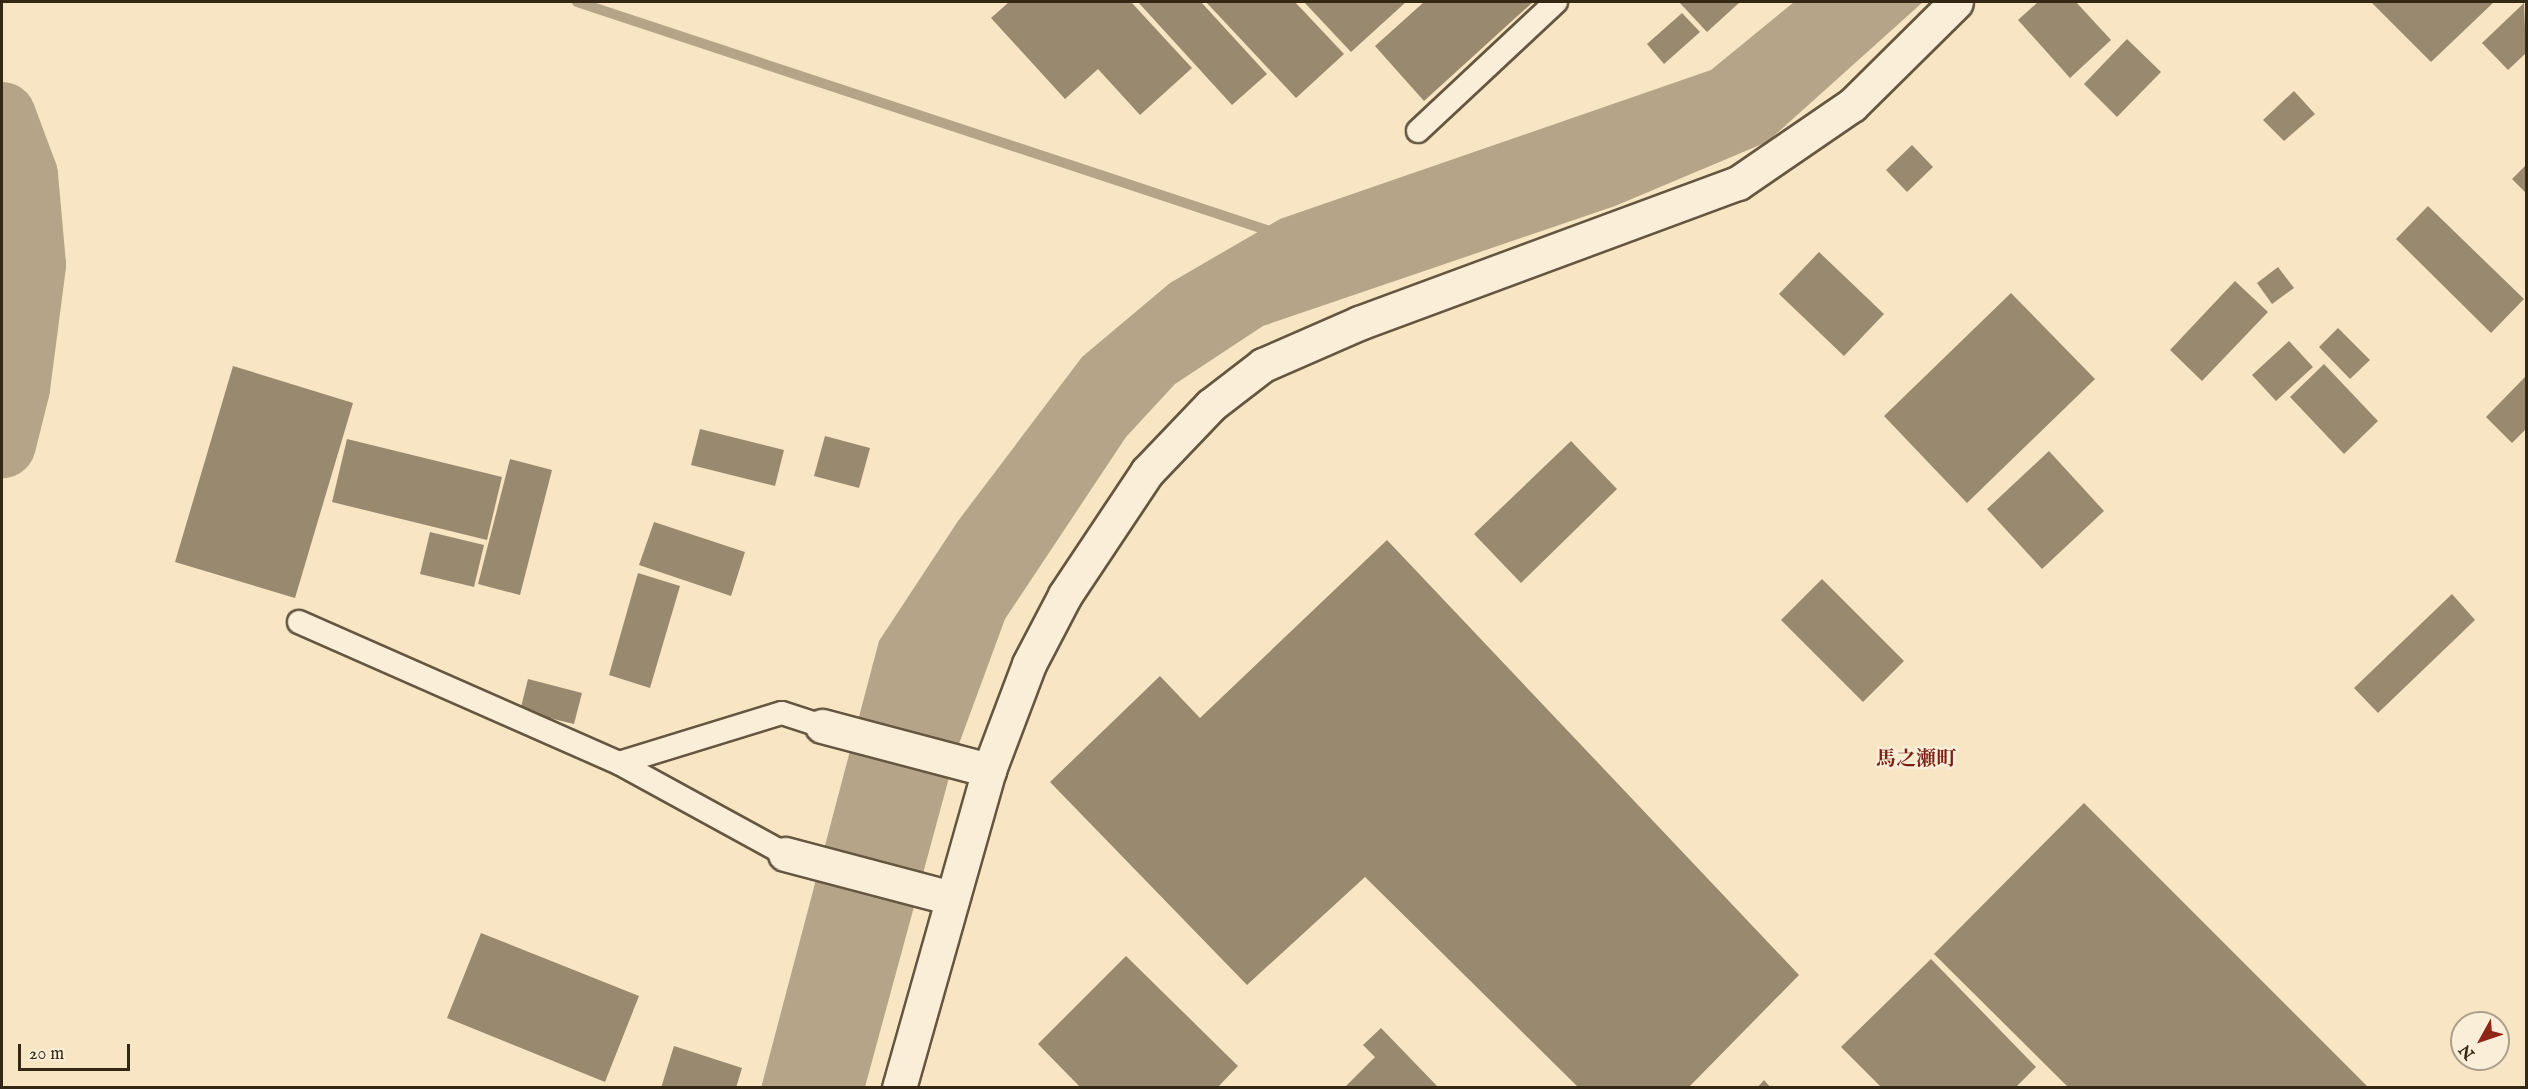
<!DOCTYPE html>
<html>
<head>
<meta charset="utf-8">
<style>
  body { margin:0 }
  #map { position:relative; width:2528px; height:1089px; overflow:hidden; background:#f7e5c3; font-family:"IM FELL English","Noto Serif JP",serif }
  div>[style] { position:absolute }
  .water>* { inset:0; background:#b5a488 }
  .stream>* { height:10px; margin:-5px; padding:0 5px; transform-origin:5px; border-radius:5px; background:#b5a488 }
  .river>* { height:68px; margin:-34px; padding:0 34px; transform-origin:34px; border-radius:34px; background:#b5a488 }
  .building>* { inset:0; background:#998a6f }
  .roads { filter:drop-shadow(2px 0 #655640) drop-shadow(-2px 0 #655640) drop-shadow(0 2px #655640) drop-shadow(0 -2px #655640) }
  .lane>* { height:22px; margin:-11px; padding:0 11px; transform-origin:11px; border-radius:11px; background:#faeed8 }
  .street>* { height:33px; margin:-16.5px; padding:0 16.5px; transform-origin:16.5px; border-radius:16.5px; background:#faeed8 }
  .secondary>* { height:33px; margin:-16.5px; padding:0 16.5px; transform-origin:16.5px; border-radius:16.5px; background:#faeed8 }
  span { translate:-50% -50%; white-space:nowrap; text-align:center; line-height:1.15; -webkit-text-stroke:5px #faeed8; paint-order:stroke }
  .quarter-label { font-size:20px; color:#7a1f14; font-weight:700 }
  .frame { position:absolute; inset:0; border:3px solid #342714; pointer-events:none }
  .north { position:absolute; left:2450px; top:1011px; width:60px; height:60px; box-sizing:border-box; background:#faeed8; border:2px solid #ab9e8a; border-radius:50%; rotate:230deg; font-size:16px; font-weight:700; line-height:24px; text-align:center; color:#342714 }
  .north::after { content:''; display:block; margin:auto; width:21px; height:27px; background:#8f2418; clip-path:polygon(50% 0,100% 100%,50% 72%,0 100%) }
  .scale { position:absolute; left:18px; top:1044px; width:112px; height:27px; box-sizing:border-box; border:3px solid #342714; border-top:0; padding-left:8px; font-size:18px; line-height:21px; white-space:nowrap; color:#342714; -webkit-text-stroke:4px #faeed8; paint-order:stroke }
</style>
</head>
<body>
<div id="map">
  <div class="water">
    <div style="clip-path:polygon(1794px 2px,1923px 2px,1767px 142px,1615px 206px,1263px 326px,1175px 384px,1126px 437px,1005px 619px,956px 752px,865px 1087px,761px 1088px,879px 641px,958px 521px,1082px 357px,1170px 283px,1280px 219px,1711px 70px)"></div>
  </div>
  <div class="stream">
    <div style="left:577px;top:2px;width:736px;rotate:18.29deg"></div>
  </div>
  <div class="river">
    <div style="left:2px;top:116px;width:63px;rotate:69.6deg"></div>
    <div style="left:24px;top:175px;width:90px;rotate:84.9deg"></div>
    <div style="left:32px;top:265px;width:124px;rotate:97.4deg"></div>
    <div style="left:16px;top:388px;width:58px;rotate:104deg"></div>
  </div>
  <div class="building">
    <div style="clip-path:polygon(1009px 2px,1131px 2px,1192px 68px,1140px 115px,1098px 69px,1065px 99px,991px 18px)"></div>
    <div style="clip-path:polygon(1138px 2px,1201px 2px,1267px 74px,1232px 105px)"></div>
    <div style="clip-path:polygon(1206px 2px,1295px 2px,1344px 54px,1296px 98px)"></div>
    <div style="clip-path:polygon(1304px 2px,1406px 2px,1351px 52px)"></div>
    <div style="clip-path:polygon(1424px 2px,1533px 2px,1424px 101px,1375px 46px)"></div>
    <div style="clip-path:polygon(1679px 2px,1740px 2px,1707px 32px)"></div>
    <div style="clip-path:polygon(2038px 2px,2076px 2px,2111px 40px,2070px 78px,2018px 20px)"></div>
    <div style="clip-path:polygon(2371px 2px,2494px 2px,2431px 62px)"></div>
    <div style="clip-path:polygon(2524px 3px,2526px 53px,2508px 70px,2482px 43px)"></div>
    <div style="clip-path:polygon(1682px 13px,1700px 32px,1664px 64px,1647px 44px)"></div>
    <div style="clip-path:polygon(2127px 39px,2161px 72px,2117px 117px,2084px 84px)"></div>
    <div style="clip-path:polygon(2294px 91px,2315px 114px,2284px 141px,2263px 120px)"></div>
    <div style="clip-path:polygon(1912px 145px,1933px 167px,1907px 192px,1886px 170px)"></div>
    <div style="clip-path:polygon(2526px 165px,2526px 193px,2512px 179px)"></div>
    <div style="clip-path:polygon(2428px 206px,2524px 299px,2491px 333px,2396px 239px)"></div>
    <div style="clip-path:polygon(1819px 252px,1884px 314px,1844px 356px,1779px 294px)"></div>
    <div style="clip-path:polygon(2278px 267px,2294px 288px,2272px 304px,2257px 283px)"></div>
    <div style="clip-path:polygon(2235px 281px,2268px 312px,2202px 381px,2170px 350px)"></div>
    <div style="clip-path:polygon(2011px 293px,2095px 379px,1967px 503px,1884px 416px)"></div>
    <div style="clip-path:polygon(2338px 328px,2370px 360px,2350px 379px,2319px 347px)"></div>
    <div style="clip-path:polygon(2289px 341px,2313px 367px,2276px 401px,2252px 375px)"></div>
    <div style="clip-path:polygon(2324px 364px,2378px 421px,2344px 454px,2290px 397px)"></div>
    <div style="clip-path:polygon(233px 366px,353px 403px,295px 598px,175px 562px)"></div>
    <div style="clip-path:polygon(2526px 376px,2526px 429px,2512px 443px,2486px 417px)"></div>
    <div style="clip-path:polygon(700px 429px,784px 450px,775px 486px,691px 465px)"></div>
    <div style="clip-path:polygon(825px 436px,870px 448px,859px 488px,814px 476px)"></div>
    <div style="clip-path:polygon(347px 439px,502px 477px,487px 540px,332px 502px)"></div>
    <div style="clip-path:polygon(1571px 441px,1617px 489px,1521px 583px,1474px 534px)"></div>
    <div style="clip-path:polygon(2049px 451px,2104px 511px,2042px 569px,1987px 509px)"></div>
    <div style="clip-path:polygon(510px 459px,552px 470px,520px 595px,478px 584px)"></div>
    <div style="clip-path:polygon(654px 522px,745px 552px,731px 596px,639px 565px)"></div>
    <div style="clip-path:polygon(430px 532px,484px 545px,474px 587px,420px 574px)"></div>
    <div style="clip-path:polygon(1387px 540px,1799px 975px,1688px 1088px,1579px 1088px,1365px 877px,1247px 985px,1050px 782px,1160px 676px,1200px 718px)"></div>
    <div style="clip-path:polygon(638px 573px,680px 586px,650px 688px,609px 675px)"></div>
    <div style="clip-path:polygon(1822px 579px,1904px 661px,1863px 702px,1781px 620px)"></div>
    <div style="clip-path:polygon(2452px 594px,2475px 620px,2378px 713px,2354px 688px)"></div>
    <div style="clip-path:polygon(528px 679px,582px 693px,574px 724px,520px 711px)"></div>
    <div style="clip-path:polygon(2084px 803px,2369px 1088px,2069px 1088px,1934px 954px)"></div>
    <div style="clip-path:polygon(481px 933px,639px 996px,605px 1082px,447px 1018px)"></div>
    <div style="clip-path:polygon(1126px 956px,1238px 1066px,1217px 1088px,1081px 1088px,1038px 1044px)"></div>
    <div style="clip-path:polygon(1931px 959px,2036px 1067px,2015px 1088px,1882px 1088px,1841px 1047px)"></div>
    <div style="clip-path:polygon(1381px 1028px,1439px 1088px,1344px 1088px,1375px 1057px,1363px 1045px)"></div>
    <div style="clip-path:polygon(674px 1046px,742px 1068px,736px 1088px,661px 1088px)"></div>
    <div style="clip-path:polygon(1764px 1080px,1771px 1088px,1757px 1088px)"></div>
  </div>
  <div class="roads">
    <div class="lane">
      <div style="left:1418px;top:131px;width:189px;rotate:-43.1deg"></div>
      <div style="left:299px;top:622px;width:350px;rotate:23.8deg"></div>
      <div style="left:619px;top:763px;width:170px;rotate:-17.1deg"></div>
      <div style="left:782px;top:713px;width:42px;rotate:18deg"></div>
      <div style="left:619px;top:763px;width:189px;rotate:28.7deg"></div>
    </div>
    <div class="street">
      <div style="left:822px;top:726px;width:173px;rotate:14.8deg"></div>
      <div style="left:785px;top:854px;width:173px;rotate:14.8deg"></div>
    </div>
    <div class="secondary">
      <div style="left:899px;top:1088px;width:330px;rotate:-74.2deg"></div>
      <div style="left:989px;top:770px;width:113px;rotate:-69.3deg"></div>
      <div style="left:1029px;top:664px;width:78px;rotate:-62.4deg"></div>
      <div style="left:1065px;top:595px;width:148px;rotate:-56.3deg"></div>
      <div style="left:1147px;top:472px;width:93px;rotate:-46.3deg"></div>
      <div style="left:1211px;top:405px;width:66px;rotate:-37.6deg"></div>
      <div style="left:1263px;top:365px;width:105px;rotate:-23.6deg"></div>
      <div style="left:1359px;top:323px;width:404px;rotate:-20.3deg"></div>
      <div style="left:1738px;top:183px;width:138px;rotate:-34.4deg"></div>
      <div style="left:1852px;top:105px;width:146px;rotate:-44.7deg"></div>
    </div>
  </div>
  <div class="quarter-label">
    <span style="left:1916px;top:759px">馬之瀬町</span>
  </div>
  <div class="frame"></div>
  <div class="north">N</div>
  <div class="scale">20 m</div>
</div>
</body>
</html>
